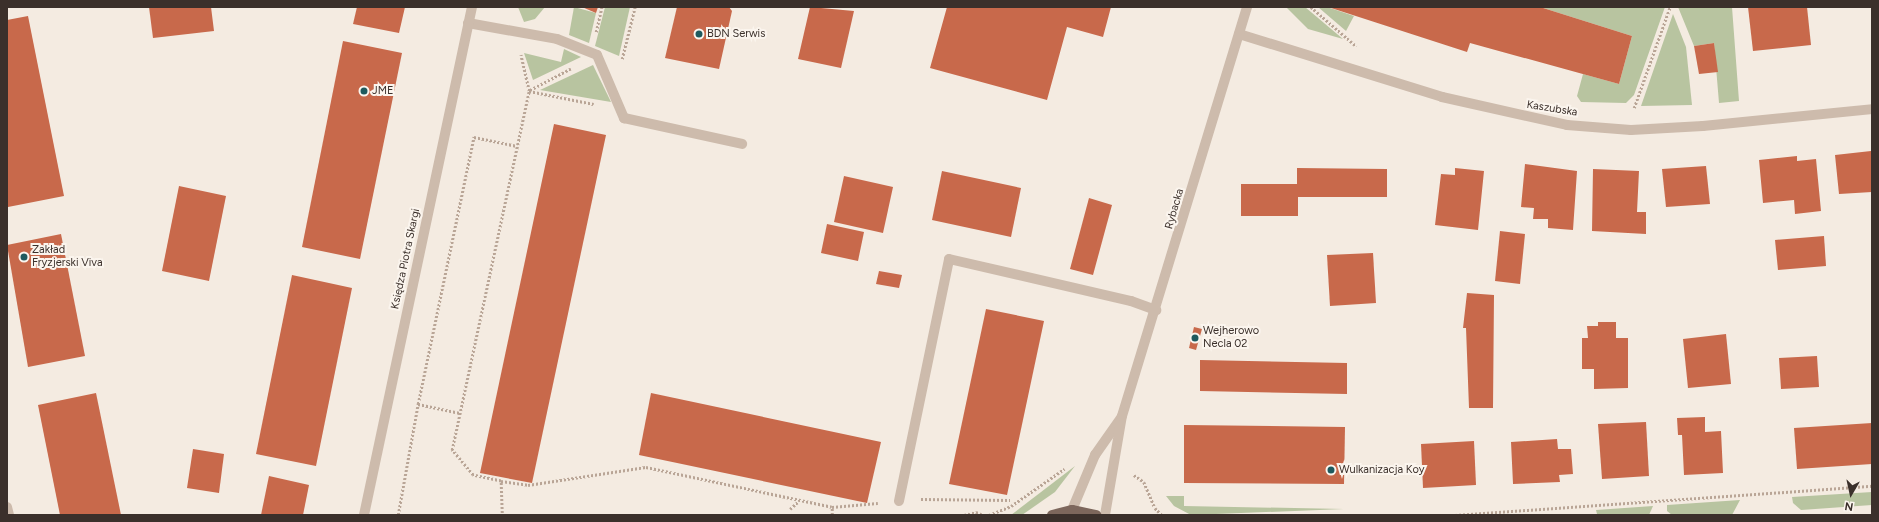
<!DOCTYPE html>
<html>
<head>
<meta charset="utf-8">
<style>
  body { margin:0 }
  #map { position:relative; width:1879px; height:522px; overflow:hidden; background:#f4ebe1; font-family:Figtree,sans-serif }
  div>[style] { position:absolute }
  .green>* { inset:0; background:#b8c4a0 }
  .building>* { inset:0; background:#c8694b }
  .path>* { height:2.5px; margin-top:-1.25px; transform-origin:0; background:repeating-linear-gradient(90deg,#b9a596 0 2px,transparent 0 4px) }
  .minor>* { height:10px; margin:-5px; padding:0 5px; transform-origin:5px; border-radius:5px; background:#cdbbac }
  .major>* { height:10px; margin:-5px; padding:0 5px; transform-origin:5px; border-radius:5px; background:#7d675c }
  .dots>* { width:11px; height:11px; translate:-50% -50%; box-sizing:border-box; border:2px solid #fbf5ee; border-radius:50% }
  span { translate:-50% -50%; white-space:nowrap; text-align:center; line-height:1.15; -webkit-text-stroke:4px #fbf5ee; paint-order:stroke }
  .poi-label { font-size:11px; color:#3b302b }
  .left { translate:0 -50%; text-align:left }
  .street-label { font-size:11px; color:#3b302b }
  .frame { position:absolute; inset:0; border:8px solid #3b302b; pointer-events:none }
  .north { position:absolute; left:1831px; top:474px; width:40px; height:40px; -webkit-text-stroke:3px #fbf5ee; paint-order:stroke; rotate:189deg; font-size:11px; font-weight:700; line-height:16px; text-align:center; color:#3b302b }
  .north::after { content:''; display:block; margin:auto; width:14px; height:18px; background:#3b302b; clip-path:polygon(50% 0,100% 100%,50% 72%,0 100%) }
</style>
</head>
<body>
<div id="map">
  <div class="green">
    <div style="clip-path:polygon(518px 7px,545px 7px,535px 19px,524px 22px)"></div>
    <div style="clip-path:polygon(574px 7px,596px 13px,589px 43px,569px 35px)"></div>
    <div style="clip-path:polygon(605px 7px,630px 7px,619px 56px,595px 46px)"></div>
    <div style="clip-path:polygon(1286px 7px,1305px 7px,1343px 39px,1308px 29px)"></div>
    <div style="clip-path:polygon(1318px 7px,1327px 7px,1354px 16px,1346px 31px)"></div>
    <div style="clip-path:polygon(1540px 7px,1665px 7px,1634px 95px,1626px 103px,1581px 102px,1577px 96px,1583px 74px,1619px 84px,1632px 36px)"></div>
    <div style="clip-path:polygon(1678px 7px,1732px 7px,1739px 101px,1719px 103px,1714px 43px,1694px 46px)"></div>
    <div style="clip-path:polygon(1673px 14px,1686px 47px,1692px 105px,1641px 106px)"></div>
    <div style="clip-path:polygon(564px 49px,581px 57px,533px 80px,524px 53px,561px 62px)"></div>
    <div style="clip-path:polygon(593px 65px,611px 102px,540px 90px)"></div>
    <div style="clip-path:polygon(1075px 466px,1055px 492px,1022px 515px,1011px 515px)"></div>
    <div style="clip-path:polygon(1872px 492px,1872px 505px,1801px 510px,1793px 503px,1792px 497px)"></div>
    <div style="clip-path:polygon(1166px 496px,1184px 496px,1184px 506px,1344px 509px,1191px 515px,1174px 506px)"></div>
    <div style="clip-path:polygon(1740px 500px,1732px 515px,1672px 515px,1667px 511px,1667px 505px)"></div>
    <div style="clip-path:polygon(1653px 506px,1649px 515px,1597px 514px,1596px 510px)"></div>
  </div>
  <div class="building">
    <div style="clip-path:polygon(149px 7px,211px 7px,214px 31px,153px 38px)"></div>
    <div style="clip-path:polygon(357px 7px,405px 7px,399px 33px,353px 24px)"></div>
    <div style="clip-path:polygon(582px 7px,598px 7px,596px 13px)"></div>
    <div style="clip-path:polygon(677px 7px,729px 7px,732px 11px,719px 69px,665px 58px)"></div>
    <div style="clip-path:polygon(810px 7px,854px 11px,841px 68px,798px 59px)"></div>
    <div style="clip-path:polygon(947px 7px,1111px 7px,1103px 37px,1067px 27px,1047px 100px,930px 68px)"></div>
    <div style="clip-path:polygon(1328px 7px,1540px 7px,1632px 36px,1619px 84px,1470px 43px,1467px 52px)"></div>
    <div style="clip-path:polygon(1748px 7px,1807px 7px,1811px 45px,1753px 51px)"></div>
    <div style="clip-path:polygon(28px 16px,64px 196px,8px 207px,7px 20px)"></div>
    <div style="clip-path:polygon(343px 41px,402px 53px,360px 259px,302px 247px)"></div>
    <div style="clip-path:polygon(1714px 43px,1718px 72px,1699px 74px,1694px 46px)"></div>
    <div style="clip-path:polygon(554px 124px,606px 135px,532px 483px,480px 473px)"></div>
    <div style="clip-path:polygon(1871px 151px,1872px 192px,1839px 194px,1835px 155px)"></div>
    <div style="clip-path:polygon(1797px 156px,1797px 161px,1816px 159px,1821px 211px,1795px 214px,1794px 200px,1763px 203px,1759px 160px)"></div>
    <div style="clip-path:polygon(1525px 164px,1577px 171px,1573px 230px,1548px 228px,1548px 219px,1533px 219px,1534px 208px,1521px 207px)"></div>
    <div style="clip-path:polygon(1706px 166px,1710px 204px,1666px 207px,1662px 169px)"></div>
    <div style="clip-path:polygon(1297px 168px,1387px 169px,1387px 197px,1298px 197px,1298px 216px,1241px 216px,1241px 184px,1297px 184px)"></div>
    <div style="clip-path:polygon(1455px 168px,1484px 171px,1478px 230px,1435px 225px,1441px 174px,1455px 175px)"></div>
    <div style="clip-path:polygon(1593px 169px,1639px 171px,1637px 212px,1646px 212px,1646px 234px,1592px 231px)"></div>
    <div style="clip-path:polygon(942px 171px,1021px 188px,1011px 237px,932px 220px)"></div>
    <div style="clip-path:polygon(844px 176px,893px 187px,883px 233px,834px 222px)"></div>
    <div style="clip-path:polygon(179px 186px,226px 196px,209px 281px,162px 271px)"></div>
    <div style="clip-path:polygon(1089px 198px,1112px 205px,1093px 275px,1070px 269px)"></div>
    <div style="clip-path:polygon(827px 224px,864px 232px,858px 261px,821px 253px)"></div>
    <div style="clip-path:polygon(1500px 231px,1525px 234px,1520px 284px,1495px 281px)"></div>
    <div style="clip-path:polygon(61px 234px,85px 356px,28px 367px,7px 245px)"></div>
    <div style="clip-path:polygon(1824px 236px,1826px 266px,1778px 270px,1775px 240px)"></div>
    <div style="clip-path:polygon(1373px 253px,1376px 303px,1330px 306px,1327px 255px)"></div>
    <div style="clip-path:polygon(879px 271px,902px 275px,899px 288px,876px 284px)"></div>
    <div style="clip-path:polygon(292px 275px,352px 288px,316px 466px,256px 454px)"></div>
    <div style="clip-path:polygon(1467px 293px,1494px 295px,1493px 408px,1469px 408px,1466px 328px,1463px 328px)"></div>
    <div style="clip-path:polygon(986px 309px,1044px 321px,1007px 495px,949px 484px)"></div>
    <div style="clip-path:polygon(1598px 322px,1616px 322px,1616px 338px,1628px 338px,1628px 388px,1594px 389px,1594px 369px,1582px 369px,1582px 338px,1588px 338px,1587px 326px,1598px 326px)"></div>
    <div style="clip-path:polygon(1194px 327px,1202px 329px,1196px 350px,1189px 348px)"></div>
    <div style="clip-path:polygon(1726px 334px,1731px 384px,1688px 388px,1683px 339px)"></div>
    <div style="clip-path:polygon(1817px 356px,1819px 387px,1781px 389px,1779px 358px)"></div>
    <div style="clip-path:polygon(1200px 360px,1347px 363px,1347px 394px,1200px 391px)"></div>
    <div style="clip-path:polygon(96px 393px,121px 515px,60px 515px,38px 405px)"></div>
    <div style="clip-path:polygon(651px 393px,881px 442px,867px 503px,639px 455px)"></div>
    <div style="clip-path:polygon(1705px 417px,1705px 432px,1721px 431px,1723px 473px,1684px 475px,1682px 435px,1678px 435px,1677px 418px)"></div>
    <div style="clip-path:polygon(1646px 422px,1649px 476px,1602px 479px,1598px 424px)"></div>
    <div style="clip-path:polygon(1872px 423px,1872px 464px,1797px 469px,1794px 428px)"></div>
    <div style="clip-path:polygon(1184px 425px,1345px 427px,1344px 484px,1184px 483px)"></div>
    <div style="clip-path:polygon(1557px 439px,1558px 449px,1571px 449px,1573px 474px,1559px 475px,1560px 482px,1513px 484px,1511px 442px)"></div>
    <div style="clip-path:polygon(1474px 441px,1476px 485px,1423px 488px,1421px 444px)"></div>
    <div style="clip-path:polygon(193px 449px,224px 454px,219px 493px,187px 488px)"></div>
    <div style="clip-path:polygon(269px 476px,309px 485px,303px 515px,261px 515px)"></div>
  </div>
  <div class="path">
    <div style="left:1311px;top:7px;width:60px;rotate:40.9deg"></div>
    <div style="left:596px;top:32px;width:26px;rotate:-77deg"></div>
    <div style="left:622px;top:59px;width:54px;rotate:-76deg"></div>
    <div style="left:571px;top:69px;width:47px;rotate:152.4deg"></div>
    <div style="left:529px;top:91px;width:66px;rotate:11.3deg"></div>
    <div style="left:1634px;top:108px;width:107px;rotate:-70.4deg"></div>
    <div style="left:418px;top:404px;width:273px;rotate:-78.2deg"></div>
    <div style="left:474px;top:137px;width:44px;rotate:11.8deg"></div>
    <div style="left:1134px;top:475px;width:12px;rotate:35deg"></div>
    <div style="left:1144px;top:482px;width:28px;rotate:67deg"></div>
    <div style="left:1155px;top:508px;width:10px;rotate:45deg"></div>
    <div style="left:501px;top:481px;width:27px;rotate:8deg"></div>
    <div style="left:528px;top:485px;width:119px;rotate:-8.7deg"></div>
    <div style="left:646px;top:467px;width:190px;rotate:12.1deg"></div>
    <div style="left:832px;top:507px;width:46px;rotate:-5deg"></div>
    <div style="left:921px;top:499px;width:89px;rotate:0.6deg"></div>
    <div style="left:790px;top:509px;width:12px;rotate:-42deg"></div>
    <div style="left:502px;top:513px;width:32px;rotate:-92deg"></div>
    <div style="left:501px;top:481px;width:29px;rotate:-168deg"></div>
    <div style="left:473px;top:475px;width:33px;rotate:-130deg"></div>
    <div style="left:452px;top:450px;width:367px;rotate:-77.9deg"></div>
    <div style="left:529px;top:91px;width:37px;rotate:-103deg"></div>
    <div style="left:398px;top:515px;width:113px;rotate:-79.8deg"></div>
    <div style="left:418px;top:404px;width:43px;rotate:12.1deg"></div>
    <div style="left:832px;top:515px;width:8px;rotate:-90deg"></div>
    <div style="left:964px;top:515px;width:12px;rotate:-14deg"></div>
    <div style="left:976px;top:512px;width:8px;rotate:23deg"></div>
    <div style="left:989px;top:515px;width:24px;rotate:-22deg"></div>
    <div style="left:1011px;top:506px;width:65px;rotate:-34.9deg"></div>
    <div style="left:1455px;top:515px;width:418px;rotate:-4deg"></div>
  </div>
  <div class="minor">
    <div style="left:468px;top:23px;width:90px;rotate:10.2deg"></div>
    <div style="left:557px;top:39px;width:43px;rotate:21.8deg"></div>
    <div style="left:597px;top:55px;width:69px;rotate:66.8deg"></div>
    <div style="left:624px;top:118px;width:121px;rotate:12.4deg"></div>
    <div style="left:1239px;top:34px;width:213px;rotate:17.2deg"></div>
    <div style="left:1442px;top:97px;width:128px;rotate:12.6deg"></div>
    <div style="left:1567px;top:125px;width:64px;rotate:4.5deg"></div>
    <div style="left:1631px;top:130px;width:72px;rotate:-3.2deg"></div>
    <div style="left:1703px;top:126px;width:170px;rotate:-5.7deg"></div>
    <div style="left:899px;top:501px;width:247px;rotate:-78.3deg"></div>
    <div style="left:949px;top:259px;width:187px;rotate:13deg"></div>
    <div style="left:1131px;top:301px;width:27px;rotate:20deg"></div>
    <div style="left:7px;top:507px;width:8px;rotate:76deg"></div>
    <div style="left:1072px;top:510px;width:60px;rotate:-67.3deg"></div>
    <div style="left:1095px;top:455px;width:45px;rotate:-54.9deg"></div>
    <div style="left:364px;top:515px;width:519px;rotate:-78deg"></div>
    <div style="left:1105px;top:515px;width:100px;rotate:-80.3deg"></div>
    <div style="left:1122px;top:416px;width:428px;rotate:-73deg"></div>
  </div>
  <div class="major">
    <div style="left:1052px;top:515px;width:21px;rotate:-14deg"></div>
    <div style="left:1072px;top:510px;width:25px;rotate:12deg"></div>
  </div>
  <div class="dots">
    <div style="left:699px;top:34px;background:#1f5a5e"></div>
    <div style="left:364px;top:91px;background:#1f5a5e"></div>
    <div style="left:24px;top:257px;background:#1f5a5e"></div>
    <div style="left:1195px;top:338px;background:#1f5a5e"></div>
    <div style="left:1331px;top:470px;background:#1f5a5e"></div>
  </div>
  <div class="poi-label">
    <span class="left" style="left:707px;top:34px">BDN Serwis</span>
    <span class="left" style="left:372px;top:91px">JME</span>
    <span class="left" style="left:32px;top:257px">Zakład<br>Fryzjerski Viva</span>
    <span class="left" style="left:1203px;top:338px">Wejherowo<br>Necla 02</span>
    <span class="left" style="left:1339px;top:470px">Wulkanizacja Koy</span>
  </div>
  <div class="street-label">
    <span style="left:1552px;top:109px;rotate:9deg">Kaszubska</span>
    <span style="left:1175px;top:209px;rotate:-74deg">Rybacka</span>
    <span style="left:406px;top:259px;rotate:-78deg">Księdza Piotra Skargi</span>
  </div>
  <div class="frame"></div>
  <div class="north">N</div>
</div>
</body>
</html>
